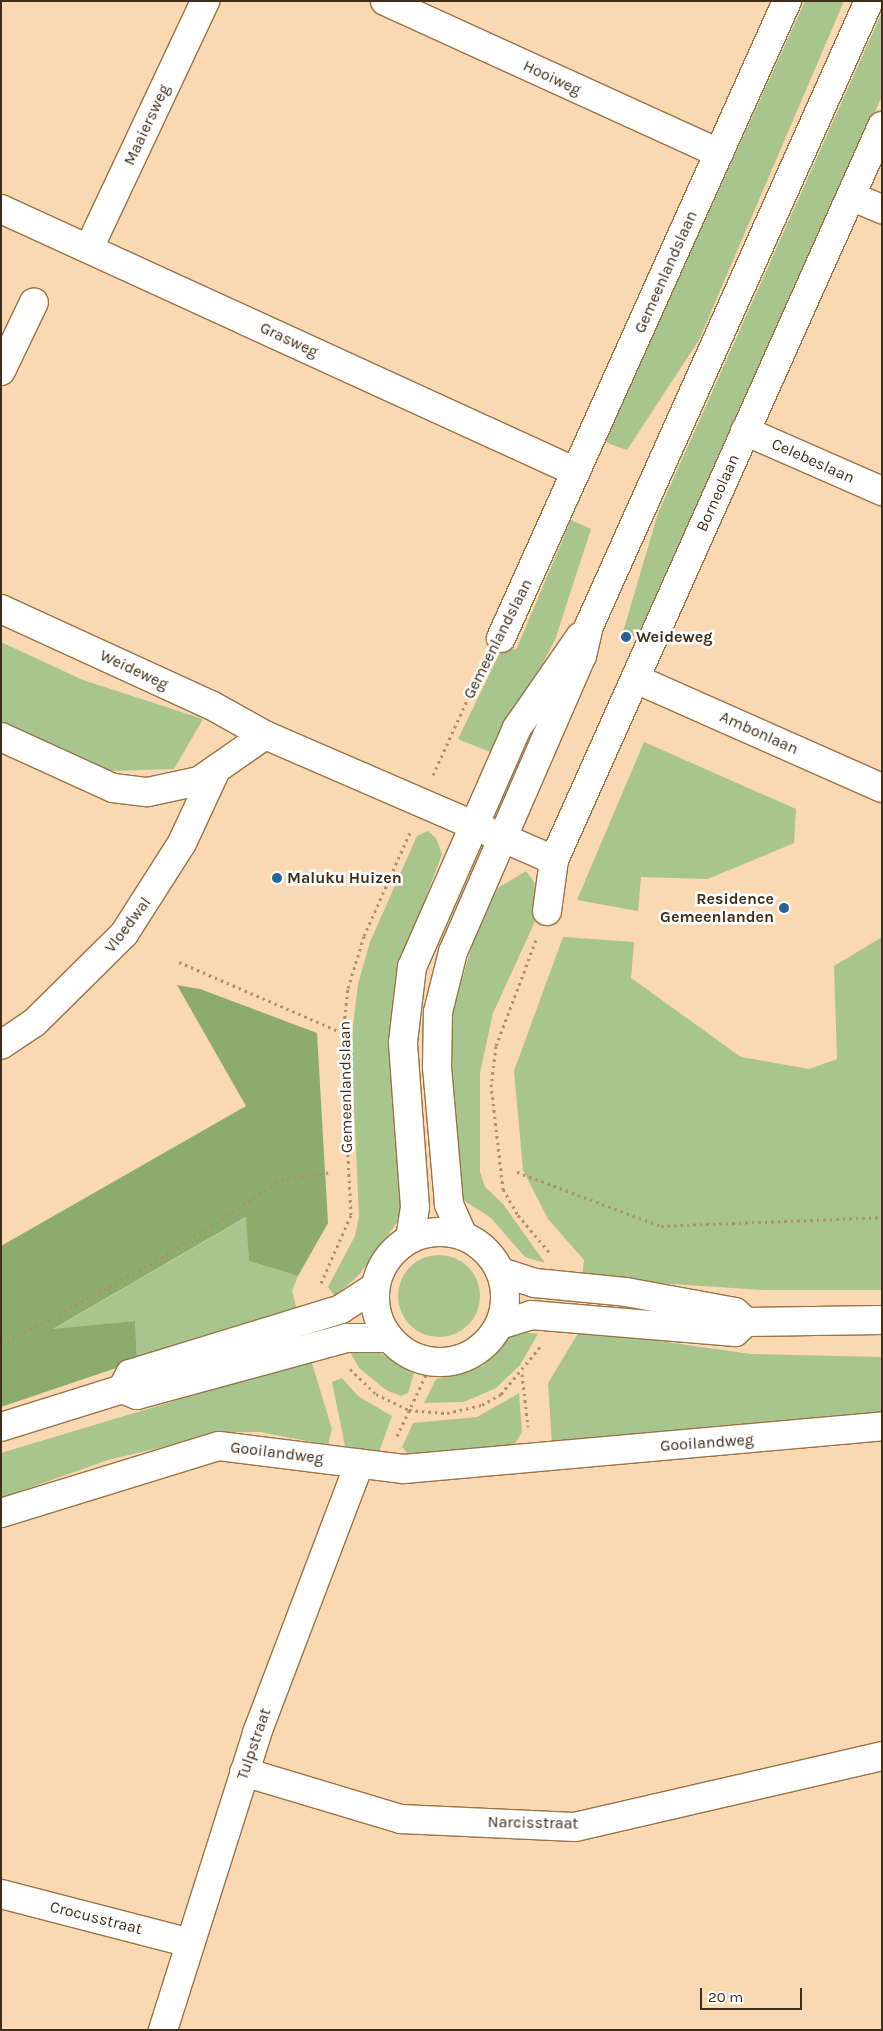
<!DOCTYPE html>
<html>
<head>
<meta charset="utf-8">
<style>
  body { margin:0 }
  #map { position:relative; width:883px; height:2031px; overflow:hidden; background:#fad8b1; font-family:Karla,sans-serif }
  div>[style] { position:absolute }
  .green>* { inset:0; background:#a8c58d }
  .round { border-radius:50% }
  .forest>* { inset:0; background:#8bac6a }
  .path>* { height:3px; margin-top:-1.5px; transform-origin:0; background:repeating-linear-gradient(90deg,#ab9172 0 2.5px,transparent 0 6.5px) }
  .roads { filter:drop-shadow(1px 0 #9a7345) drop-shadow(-1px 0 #9a7345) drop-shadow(0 1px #9a7345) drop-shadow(0 -1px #9a7345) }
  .minor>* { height:28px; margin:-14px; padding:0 14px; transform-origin:14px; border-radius:14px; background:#fff }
  .tertiary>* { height:28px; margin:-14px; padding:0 14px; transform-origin:14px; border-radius:14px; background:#fff }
  .secondary>* { height:28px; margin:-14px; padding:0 14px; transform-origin:14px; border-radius:14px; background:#fff }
  .secondary>.ring { margin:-14px; padding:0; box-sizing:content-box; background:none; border:28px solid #fff; border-radius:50% }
  .dots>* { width:14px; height:14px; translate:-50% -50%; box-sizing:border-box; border:2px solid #fff; border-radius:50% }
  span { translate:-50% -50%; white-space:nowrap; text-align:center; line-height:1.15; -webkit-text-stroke:5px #fff; paint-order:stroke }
  .street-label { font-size:16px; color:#3e2e1a }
  .poi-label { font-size:16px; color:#3e2e1a; font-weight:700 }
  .left { translate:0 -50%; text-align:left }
  .right { translate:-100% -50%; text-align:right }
  .frame { position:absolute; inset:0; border:2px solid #3e2e1a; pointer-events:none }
  .scale { position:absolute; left:700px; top:1988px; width:102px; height:22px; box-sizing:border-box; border:2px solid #3e2e1a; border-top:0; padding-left:6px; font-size:15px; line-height:18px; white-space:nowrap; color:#3e2e1a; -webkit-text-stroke:4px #fff; paint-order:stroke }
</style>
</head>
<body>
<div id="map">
  <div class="green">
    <div style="clip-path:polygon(805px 1px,844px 1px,699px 340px,627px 450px,610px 444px,605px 441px)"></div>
    <div style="clip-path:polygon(882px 12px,882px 96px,641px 639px,623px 632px,658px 513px)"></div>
    <div style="clip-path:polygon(571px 520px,591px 529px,555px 640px,495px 754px,458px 739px,503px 646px,516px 650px)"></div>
    <div style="clip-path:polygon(1px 642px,83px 680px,203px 719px,174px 769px,109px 771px,1px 727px)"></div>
    <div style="clip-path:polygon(644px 742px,796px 809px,794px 843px,708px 879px,641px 877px,638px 911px,577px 900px)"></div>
    <div style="clip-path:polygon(428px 831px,436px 838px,442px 854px,407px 948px,404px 1213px,358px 1276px,335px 1296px,328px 1287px,355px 1236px,359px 1216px,351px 1042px,358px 984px,370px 942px,417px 836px)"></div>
    <div style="clip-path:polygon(526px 871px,534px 882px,538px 915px,493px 1013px,480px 1073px,480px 1172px,485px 1187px,503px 1204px,545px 1263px,525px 1257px,491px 1218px,457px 1196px,451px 1076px,450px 1022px,477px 927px,498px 888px)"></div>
    <div style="clip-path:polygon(563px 937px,634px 942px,631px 978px,741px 1057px,809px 1069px,837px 1059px,834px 966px,882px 937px,882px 1290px,763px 1290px,582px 1278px,584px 1260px,548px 1219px,523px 1170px,514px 1071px)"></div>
    <div style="clip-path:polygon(247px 1217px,249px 1261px,298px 1276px,292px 1291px,297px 1310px,137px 1361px,135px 1321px,52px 1330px)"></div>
    <div class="round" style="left:398px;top:1255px;width:82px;height:82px"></div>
    <div style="clip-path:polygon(580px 1330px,751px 1354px,882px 1357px,882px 1412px,552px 1445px,548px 1383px)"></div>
    <div style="clip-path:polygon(514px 1331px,538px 1334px,520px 1365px,496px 1388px,464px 1402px,424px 1403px,436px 1379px,483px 1366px)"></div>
    <div style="clip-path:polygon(361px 1349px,380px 1353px,414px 1373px,408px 1393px,401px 1396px,386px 1390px,359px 1368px,349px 1350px)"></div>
    <div style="clip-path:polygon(311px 1360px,332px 1429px,328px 1445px,260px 1432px,226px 1432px,108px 1460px,1px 1498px,1px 1453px)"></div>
    <div style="clip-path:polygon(342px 1378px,358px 1396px,392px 1416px,379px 1452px,345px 1446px,332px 1382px)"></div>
    <div style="clip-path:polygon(519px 1393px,522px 1432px,512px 1449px,408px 1454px,402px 1447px,413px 1423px,477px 1417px)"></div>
  </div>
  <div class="forest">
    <div style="clip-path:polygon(177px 985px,200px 989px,317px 1033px,328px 1223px,298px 1276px,249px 1261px,246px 1217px,53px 1329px,135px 1321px,137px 1361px,1px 1407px,1px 1246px,246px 1106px)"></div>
  </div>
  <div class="path">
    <div style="left:433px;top:775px;width:123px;rotate:-65.5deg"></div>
    <div style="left:536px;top:940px;width:113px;rotate:110.7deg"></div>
    <div style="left:496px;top:1046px;width:38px;rotate:97deg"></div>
    <div style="left:491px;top:1084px;width:106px;rotate:83.5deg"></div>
    <div style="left:503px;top:1189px;width:30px;rotate:60deg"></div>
    <div style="left:518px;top:1215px;width:48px;rotate:50deg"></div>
    <div style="left:179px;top:962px;width:179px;rotate:23.4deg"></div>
    <div style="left:517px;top:1172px;width:154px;rotate:20.6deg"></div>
    <div style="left:661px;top:1226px;width:221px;rotate:-2.3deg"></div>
    <div style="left:321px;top:1283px;width:74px;rotate:-66.2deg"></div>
    <div style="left:351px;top:1215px;width:171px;rotate:-93deg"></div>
    <div style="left:342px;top:1044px;width:56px;rotate:-83.9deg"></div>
    <div style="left:348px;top:988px;width:54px;rotate:-72.9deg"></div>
    <div style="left:364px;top:936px;width:114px;rotate:-66.1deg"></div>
    <div style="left:1px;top:1345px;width:182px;rotate:-28.5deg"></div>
    <div style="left:161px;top:1258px;width:143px;rotate:-33deg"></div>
    <div style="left:281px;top:1180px;width:51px;rotate:-9.1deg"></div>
    <div style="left:350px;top:1369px;width:36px;rotate:44deg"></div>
    <div style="left:376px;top:1394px;width:37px;rotate:26deg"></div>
    <div style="left:409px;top:1410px;width:38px;rotate:5deg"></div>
    <div style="left:447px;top:1413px;width:36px;rotate:-13deg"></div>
    <div style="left:482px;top:1405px;width:22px;rotate:-30deg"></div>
    <div style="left:501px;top:1394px;width:61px;rotate:-50.3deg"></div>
    <div style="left:522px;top:1374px;width:53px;rotate:83.5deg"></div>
    <div style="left:397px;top:1436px;width:82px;rotate:-64.7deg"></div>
  </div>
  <div class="roads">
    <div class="minor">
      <div style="left:385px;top:1px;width:367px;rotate:24.5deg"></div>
      <div style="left:851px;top:196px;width:34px;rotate:23deg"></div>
      <div style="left:1px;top:209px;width:632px;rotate:24.58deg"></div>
      <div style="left:89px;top:248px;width:273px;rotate:-64.8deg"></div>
      <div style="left:1px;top:371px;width:76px;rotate:-64.4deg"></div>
      <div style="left:745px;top:431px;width:150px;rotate:23.7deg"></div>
      <div style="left:1px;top:609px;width:231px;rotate:24.6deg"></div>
      <div style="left:211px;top:705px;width:62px;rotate:29.1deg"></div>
      <div style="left:265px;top:735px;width:315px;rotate:23.4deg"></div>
      <div style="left:501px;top:638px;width:698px;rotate:-65.82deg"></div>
      <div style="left:636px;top:679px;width:269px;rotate:23.9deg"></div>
      <div style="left:1px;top:737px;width:123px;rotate:24.5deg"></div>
      <div style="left:113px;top:788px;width:35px;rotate:7deg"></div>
      <div style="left:148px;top:792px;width:52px;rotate:-12.2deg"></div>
      <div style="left:199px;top:781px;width:80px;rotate:-34.9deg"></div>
      <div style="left:547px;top:911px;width:51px;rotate:-82.2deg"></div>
      <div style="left:554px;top:860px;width:804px;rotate:-65.92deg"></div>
      <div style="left:1px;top:1045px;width:40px;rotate:-34deg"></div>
      <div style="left:34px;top:1023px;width:127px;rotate:-44.7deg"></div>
      <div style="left:124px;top:934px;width:108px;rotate:-57.5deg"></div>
      <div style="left:182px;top:843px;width:78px;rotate:-65.1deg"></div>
      <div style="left:1px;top:1513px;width:228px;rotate:-17.1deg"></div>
      <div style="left:219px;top:1446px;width:186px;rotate:7.1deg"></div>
      <div style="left:404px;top:1469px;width:480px;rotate:-5.1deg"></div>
      <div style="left:244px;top:1772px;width:164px;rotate:16.7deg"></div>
      <div style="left:401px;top:1819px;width:174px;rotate:2.6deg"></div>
      <div style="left:575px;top:1827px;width:315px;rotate:-13deg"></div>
      <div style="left:1px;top:1894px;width:195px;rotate:14.5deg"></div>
      <div style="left:163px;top:2030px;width:312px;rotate:-72.4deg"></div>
      <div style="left:257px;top:1733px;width:288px;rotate:-69.2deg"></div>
    </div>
    <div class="tertiary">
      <div style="left:463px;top:1236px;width:35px;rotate:-114deg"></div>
      <div style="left:449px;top:1204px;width:137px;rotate:-95deg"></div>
      <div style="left:437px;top:1068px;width:56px;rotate:-89deg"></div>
      <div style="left:438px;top:1012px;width:62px;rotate:-76deg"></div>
      <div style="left:453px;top:952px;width:323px;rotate:-66.5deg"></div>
      <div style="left:582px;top:656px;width:31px;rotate:-77deg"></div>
      <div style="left:589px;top:626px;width:685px;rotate:-65.87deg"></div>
      <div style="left:410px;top:1239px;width:32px;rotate:-81deg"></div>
      <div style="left:415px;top:1207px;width:165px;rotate:-94.2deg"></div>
      <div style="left:403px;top:1042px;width:76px;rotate:-83.2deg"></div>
      <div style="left:412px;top:967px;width:261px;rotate:-66.3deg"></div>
      <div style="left:517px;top:728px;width:111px;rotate:-55.3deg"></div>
    </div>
    <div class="secondary">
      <div class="ring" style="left:375px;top:1232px;width:102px;height:102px"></div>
      <div style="left:501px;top:1272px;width:36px;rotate:18deg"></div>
      <div style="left:535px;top:1283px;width:91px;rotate:5.6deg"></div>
      <div style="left:626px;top:1292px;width:111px;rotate:10.4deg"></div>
      <div style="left:735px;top:1312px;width:15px;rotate:42deg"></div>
      <div style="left:746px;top:1322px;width:136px;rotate:-0.8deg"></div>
      <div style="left:499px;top:1325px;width:34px;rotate:-17deg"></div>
      <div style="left:531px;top:1315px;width:205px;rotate:4.8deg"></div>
      <div style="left:735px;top:1332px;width:15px;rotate:-42deg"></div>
      <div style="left:122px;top:1389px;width:17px;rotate:-62deg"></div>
      <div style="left:130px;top:1374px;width:221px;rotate:-17.1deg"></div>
      <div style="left:341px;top:1309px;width:40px;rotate:-32.9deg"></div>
      <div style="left:1px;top:1427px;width:127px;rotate:-17.4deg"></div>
      <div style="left:122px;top:1389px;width:16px;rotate:22deg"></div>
      <div style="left:137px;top:1395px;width:218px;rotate:-15.2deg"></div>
      <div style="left:347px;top:1338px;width:42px"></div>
    </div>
  </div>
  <div class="dots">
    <div style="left:626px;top:637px;background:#276299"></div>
    <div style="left:277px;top:878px;background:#276299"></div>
    <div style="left:784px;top:908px;background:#276299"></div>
  </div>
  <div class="street-label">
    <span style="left:552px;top:78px;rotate:25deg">Hooiweg</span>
    <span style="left:147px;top:125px;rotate:-65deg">Maaiersweg</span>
    <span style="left:666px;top:272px;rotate:-66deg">Gemeenlandslaan</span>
    <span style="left:289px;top:340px;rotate:25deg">Grasweg</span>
    <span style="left:813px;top:461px;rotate:24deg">Celebeslaan</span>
    <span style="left:718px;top:493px;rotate:-66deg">Borneolaan</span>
    <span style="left:498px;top:639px;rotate:-63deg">Gemeenlandslaan</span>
    <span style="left:134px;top:670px;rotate:25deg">Weideweg</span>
    <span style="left:759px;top:733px;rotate:24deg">Ambonlaan</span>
    <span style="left:128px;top:925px;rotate:-53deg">Vloedwal</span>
    <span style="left:346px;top:1087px;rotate:-91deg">Gemeenlandslaan</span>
    <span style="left:707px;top:1443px;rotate:-4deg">Gooilandweg</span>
    <span style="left:277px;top:1453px;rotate:7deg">Gooilandweg</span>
    <span style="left:254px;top:1744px;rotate:-71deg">Tulpstraat</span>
    <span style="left:533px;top:1823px;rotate:1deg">Narcisstraat</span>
    <span style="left:96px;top:1918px;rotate:14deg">Crocusstraat</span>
  </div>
  <div class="poi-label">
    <span class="left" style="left:636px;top:637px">Weideweg</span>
    <span class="left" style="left:287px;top:878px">Maluku Huizen</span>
    <span class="right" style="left:774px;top:908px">Residence<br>Gemeenlanden</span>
  </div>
  <div class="frame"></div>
  <div class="scale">20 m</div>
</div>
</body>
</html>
